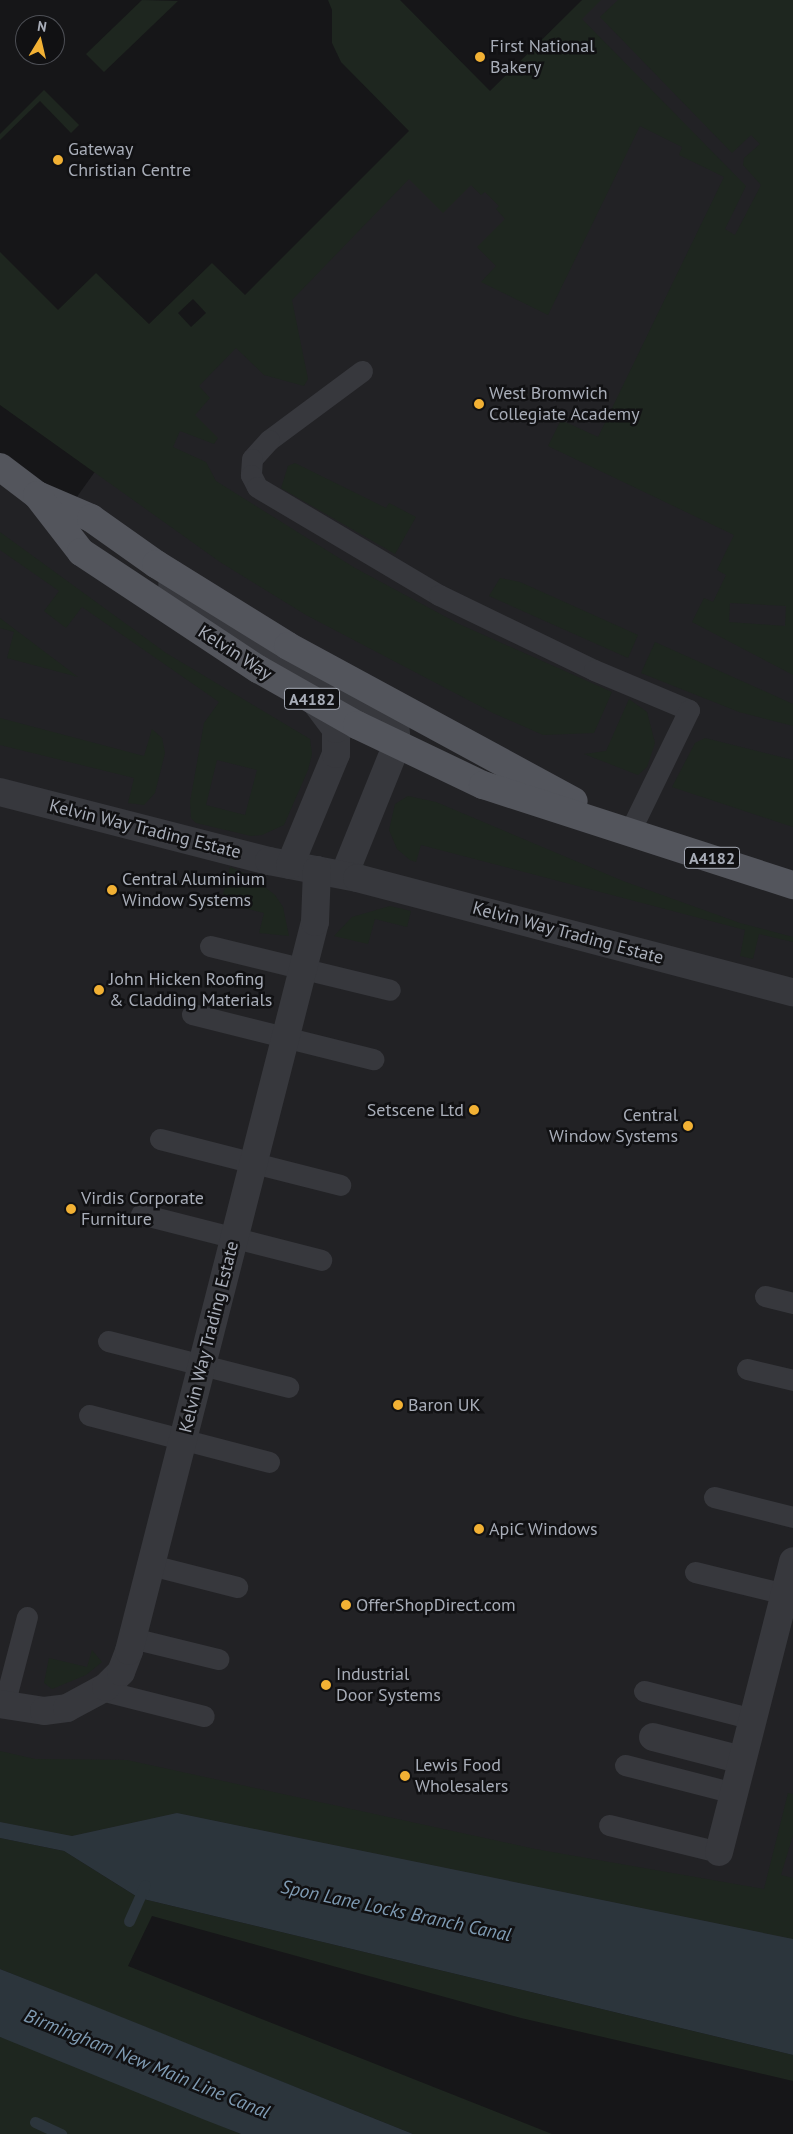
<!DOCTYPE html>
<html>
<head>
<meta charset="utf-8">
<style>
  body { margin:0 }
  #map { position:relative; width:793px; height:2134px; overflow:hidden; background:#161618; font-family:"PT Sans",sans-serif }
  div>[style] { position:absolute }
  .built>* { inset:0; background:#222225 }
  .green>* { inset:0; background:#1e261f }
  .water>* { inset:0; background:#2c353c }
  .stream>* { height:11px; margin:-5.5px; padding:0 5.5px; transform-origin:5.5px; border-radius:5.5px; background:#2c353c }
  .service>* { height:21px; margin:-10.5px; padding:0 10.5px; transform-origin:10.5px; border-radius:10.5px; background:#37383d }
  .minor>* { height:28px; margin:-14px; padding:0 14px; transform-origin:14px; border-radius:14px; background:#37383d }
  .primary>* { height:28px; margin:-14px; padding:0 14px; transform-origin:14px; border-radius:14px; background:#53555c }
  .dots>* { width:14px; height:14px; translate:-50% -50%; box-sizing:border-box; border:2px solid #111113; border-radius:50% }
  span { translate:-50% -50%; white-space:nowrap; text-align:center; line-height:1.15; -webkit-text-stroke:5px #111113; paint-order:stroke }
  .shield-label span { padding:1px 4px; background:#111113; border:1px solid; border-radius:4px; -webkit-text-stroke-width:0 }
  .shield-label { font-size:16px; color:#a8adb8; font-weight:700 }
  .poi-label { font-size:18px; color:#a8adb8 }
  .left { translate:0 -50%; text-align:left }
  .right { translate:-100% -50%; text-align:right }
  .street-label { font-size:18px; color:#a8adb8 }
  .water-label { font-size:19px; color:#7f9bb3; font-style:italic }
  .north { position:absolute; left:15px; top:15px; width:50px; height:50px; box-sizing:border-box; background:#111113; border:1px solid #4d4f55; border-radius:50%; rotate:9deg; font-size:14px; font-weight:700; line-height:20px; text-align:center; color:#a8adb8 }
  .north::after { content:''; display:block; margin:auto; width:18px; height:22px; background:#f2b134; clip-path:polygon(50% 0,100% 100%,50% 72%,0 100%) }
</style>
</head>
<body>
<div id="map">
  <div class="built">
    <div style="clip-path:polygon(585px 0,793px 0,793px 1993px,0 1830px,0 467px,64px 515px,94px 473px)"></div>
  </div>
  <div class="green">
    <div style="clip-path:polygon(142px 0,178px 1px,104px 72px,86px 54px)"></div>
    <div style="clip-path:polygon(evenodd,328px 0,400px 0,490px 91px,582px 0,601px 0,582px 19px,746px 186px,725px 229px,735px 235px,761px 185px,743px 165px,744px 158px,760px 144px,751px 135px,732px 153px,600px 17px,618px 0,793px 0,793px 675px,692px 622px,704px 598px,713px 602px,726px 575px,717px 570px,734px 535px,548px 446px,561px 420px,598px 437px,724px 177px,679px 155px,682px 147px,640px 126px,548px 315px,481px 282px,496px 266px,477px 247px,505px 219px,496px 209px,499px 206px,485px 192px,481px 195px,471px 185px,443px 213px,409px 179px,292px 300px,308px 379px,304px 386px,264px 375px,236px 348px,199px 386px,210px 398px,195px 415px,218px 438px,214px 444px,180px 431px,173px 447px,206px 462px,216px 481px,355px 568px,459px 624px,612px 692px,594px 733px,543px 735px,493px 713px,306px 615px,220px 562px,0 405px,0 252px,58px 310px,96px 273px,149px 324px,212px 263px,245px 295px,409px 131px,341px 62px,332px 43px,332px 10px,328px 0,193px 299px,206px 313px,191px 327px,178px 313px,193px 299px,328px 0,730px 603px,786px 606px,785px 626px,729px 622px,730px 603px)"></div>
    <div style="clip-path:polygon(44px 90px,79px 125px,71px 133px,40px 101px,0 140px,0 134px)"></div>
    <div style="clip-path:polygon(295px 463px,386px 508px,389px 503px,416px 517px,395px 554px,281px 488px,288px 466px)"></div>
    <div style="clip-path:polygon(evenodd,0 532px,166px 653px,310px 739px,312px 754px,308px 770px,284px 825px,262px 835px,251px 836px,196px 823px,191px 818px,190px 802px,204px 723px,219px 702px,82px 607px,66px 628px,44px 611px,59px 591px,0 550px,0 532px,217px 760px,257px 770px,245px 815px,206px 805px,217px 760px)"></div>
    <div style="clip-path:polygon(500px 578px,520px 582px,638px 635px,628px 658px,489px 596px)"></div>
    <div style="clip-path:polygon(0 618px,78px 677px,7px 658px,14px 632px,0 628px)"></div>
    <div style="clip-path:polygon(655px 642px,793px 704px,793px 726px,739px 712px,641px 673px)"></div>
    <div style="clip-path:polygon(629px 699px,647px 712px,655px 743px,647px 767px,638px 775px,584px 754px,606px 751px)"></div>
    <div style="clip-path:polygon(0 718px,144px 756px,152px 729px,162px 738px,165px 753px,155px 793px,144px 805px,128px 803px,134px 778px,0 745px)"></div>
    <div style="clip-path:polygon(705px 738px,793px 760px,793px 827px,672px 787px,695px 743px)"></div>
    <div style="clip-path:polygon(408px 796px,436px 802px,623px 881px,740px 923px,793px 937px,793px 942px,759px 934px,753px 959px,740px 956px,745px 930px,421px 845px,416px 862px,410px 860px,397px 849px,389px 830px,395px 804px)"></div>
    <div style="clip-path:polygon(230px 867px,249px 875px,275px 895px,283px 907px,289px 936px,259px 933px,264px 913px,221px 902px)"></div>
    <div style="clip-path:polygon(390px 906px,411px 911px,407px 927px,375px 919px,368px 944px,334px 936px,352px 917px)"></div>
    <div style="clip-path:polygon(92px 1650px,102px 1662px,86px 1675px,52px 1689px,44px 1683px,49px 1658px,87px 1667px)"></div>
    <div style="clip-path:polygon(0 1751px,35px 1759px,127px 1760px,535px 1849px,764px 1889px,788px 1793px,793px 1794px,793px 1835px,781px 1875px,793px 1878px,793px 1939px,177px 1813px,72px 1836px,0 1822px)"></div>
    <div style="clip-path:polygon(0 1838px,64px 1851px,139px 1898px,793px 2055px,793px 2081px,521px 2018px,152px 1916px,128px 1966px,552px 2134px,413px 2134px,0 1969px)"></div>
    <div style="clip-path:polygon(0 2037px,17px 2042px,241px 2134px,0 2134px)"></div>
  </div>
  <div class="water">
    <div style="clip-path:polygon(177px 1813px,793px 1939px,793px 2055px,139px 1898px,64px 1851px,0 1838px,0 1822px,72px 1836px)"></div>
    <div style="clip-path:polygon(0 1969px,94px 2006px,413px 2134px,241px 2134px,205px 2120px,0 2037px)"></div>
  </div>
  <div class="stream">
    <div style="left:129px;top:1921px;width:39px;rotate:-66deg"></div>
    <div style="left:35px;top:2122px;width:29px;rotate:25deg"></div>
  </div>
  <div class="service">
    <div style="left:362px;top:371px;width:116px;rotate:143.4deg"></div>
    <div style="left:269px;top:440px;width:25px;rotate:132deg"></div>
    <div style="left:252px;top:459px;width:16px;rotate:94deg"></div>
    <div style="left:251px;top:475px;width:13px;rotate:63deg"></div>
    <div style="left:257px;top:487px;width:212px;rotate:30.7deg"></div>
    <div style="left:439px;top:595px;width:172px;rotate:25.8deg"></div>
    <div style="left:594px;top:670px;width:103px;rotate:22.8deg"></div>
    <div style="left:689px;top:710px;width:135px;rotate:116deg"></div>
    <div style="left:210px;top:946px;width:185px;rotate:13.7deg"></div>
    <div style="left:192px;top:1014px;width:187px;rotate:14deg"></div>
    <div style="left:160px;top:1139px;width:186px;rotate:14.3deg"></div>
    <div style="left:141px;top:1214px;width:186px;rotate:14.3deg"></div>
    <div style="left:765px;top:1296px;width:29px;rotate:14deg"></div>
    <div style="left:108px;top:1341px;width:186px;rotate:14.3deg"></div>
    <div style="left:747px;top:1369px;width:47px;rotate:13.4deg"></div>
    <div style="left:89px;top:1415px;width:186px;rotate:14.6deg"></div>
    <div style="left:714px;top:1497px;width:81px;rotate:14.2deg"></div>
    <div style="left:151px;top:1565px;width:89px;rotate:14.3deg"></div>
    <div style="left:695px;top:1572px;width:93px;rotate:13.7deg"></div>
    <div style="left:132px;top:1638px;width:89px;rotate:13.7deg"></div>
    <div style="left:101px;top:1690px;width:106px;rotate:14.2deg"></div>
    <div style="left:644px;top:1691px;width:113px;rotate:14.4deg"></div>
    <div style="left:4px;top:1705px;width:91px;rotate:-75.4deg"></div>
    <div style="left:625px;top:1765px;width:113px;rotate:14.4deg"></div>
    <div style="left:609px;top:1825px;width:113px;rotate:13.8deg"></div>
  </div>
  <div class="minor">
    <div style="left:172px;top:574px;width:23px;rotate:88deg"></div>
    <div style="left:173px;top:597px;width:192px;rotate:30.7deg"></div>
    <div style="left:338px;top:695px;width:64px;rotate:27deg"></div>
    <div style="left:395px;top:724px;width:20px;rotate:84deg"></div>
    <div style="left:397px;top:744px;width:141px;rotate:112deg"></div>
    <div style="left:0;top:792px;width:278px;rotate:14.4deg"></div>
    <div style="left:269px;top:861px;width:90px;rotate:10.9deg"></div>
    <div style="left:357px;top:878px;width:451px;rotate:14.7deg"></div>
    <div style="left:290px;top:865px;width:120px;rotate:-67.5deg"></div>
    <div style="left:336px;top:754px;width:25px;rotate:-90deg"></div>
    <div style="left:336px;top:729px;width:35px;rotate:-127deg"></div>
    <div style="left:0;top:1704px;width:45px;rotate:9deg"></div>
    <div style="left:44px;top:1711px;width:23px;rotate:-7deg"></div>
    <div style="left:67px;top:1708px;width:44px;rotate:-28.3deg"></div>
    <div style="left:106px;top:1687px;width:21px;rotate:-45deg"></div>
    <div style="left:121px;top:1672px;width:22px;rotate:-69deg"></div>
    <div style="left:129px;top:1651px;width:752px;rotate:-75.69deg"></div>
    <div style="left:315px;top:922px;width:52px;rotate:-87.8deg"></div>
    <div style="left:653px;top:1737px;width:92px;rotate:14.5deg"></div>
    <div style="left:719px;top:1852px;width:300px;rotate:-75.7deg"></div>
  </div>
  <div class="primary">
    <div style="left:0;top:467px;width:46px;rotate:37.1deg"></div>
    <div style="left:37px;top:495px;width:59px;rotate:23.1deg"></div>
    <div style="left:91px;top:518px;width:80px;rotate:35.3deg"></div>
    <div style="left:156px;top:564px;width:155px;rotate:31.8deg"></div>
    <div style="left:288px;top:646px;width:325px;rotate:28.5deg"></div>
    <div style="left:37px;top:495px;width:72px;rotate:52.3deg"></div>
    <div style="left:81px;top:552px;width:212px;rotate:33.5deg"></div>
    <div style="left:258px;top:669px;width:114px;rotate:29.5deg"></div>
    <div style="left:357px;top:725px;width:140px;rotate:25.5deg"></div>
    <div style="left:483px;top:785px;width:326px;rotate:17.9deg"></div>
  </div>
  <div class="dots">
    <div style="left:480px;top:57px;background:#f2b134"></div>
    <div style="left:58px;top:160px;background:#f2b134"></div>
    <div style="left:479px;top:404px;background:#f2b134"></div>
    <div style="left:112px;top:890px;background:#f2b134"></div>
    <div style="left:99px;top:990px;background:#f2b134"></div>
    <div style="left:474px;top:1110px;background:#f2b134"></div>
    <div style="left:688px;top:1126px;background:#f2b134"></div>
    <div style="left:71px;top:1209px;background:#f2b134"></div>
    <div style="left:398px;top:1405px;background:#f2b134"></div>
    <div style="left:479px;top:1529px;background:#f2b134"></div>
    <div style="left:346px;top:1605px;background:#f2b134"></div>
    <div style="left:326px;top:1685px;background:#f2b134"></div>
    <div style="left:405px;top:1776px;background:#f2b134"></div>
  </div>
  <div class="shield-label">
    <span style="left:312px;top:699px">A4182</span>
    <span style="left:712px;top:858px">A4182</span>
  </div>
  <div class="poi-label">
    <span class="left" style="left:490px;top:57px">First National<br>Bakery</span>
    <span class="left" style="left:68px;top:160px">Gateway<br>Christian Centre</span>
    <span class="left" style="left:489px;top:404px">West Bromwich<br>Collegiate Academy</span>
    <span class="left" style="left:122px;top:890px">Central Aluminium<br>Window Systems</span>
    <span class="left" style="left:109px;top:990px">John Hicken Roofing<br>&amp; Cladding Materials</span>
    <span class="right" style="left:464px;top:1110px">Setscene Ltd</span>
    <span class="right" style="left:678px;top:1126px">Central<br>Window Systems</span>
    <span class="left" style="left:81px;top:1209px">Virdis Corporate<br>Furniture</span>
    <span class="left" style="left:408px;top:1405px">Baron UK</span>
    <span class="left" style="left:489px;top:1529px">ApiC Windows</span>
    <span class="left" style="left:356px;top:1605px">OfferShopDirect.com</span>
    <span class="left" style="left:336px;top:1685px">Industrial<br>Door Systems</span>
    <span class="left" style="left:415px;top:1776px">Lewis Food<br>Wholesalers</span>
  </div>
  <div class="street-label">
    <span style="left:235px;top:653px;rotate:33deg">Kelvin Way</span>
    <span style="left:145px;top:829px;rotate:14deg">Kelvin Way Trading Estate</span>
    <span style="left:568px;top:933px;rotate:15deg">Kelvin Way Trading Estate</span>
    <span style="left:209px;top:1337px;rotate:-76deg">Kelvin Way Trading Estate</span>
  </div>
  <div class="water-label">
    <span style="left:396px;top:1911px;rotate:12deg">Spon Lane Locks Branch Canal</span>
    <span style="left:147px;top:2064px;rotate:22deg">Birmingham New Main Line Canal</span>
  </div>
  <div class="north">N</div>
</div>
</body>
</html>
